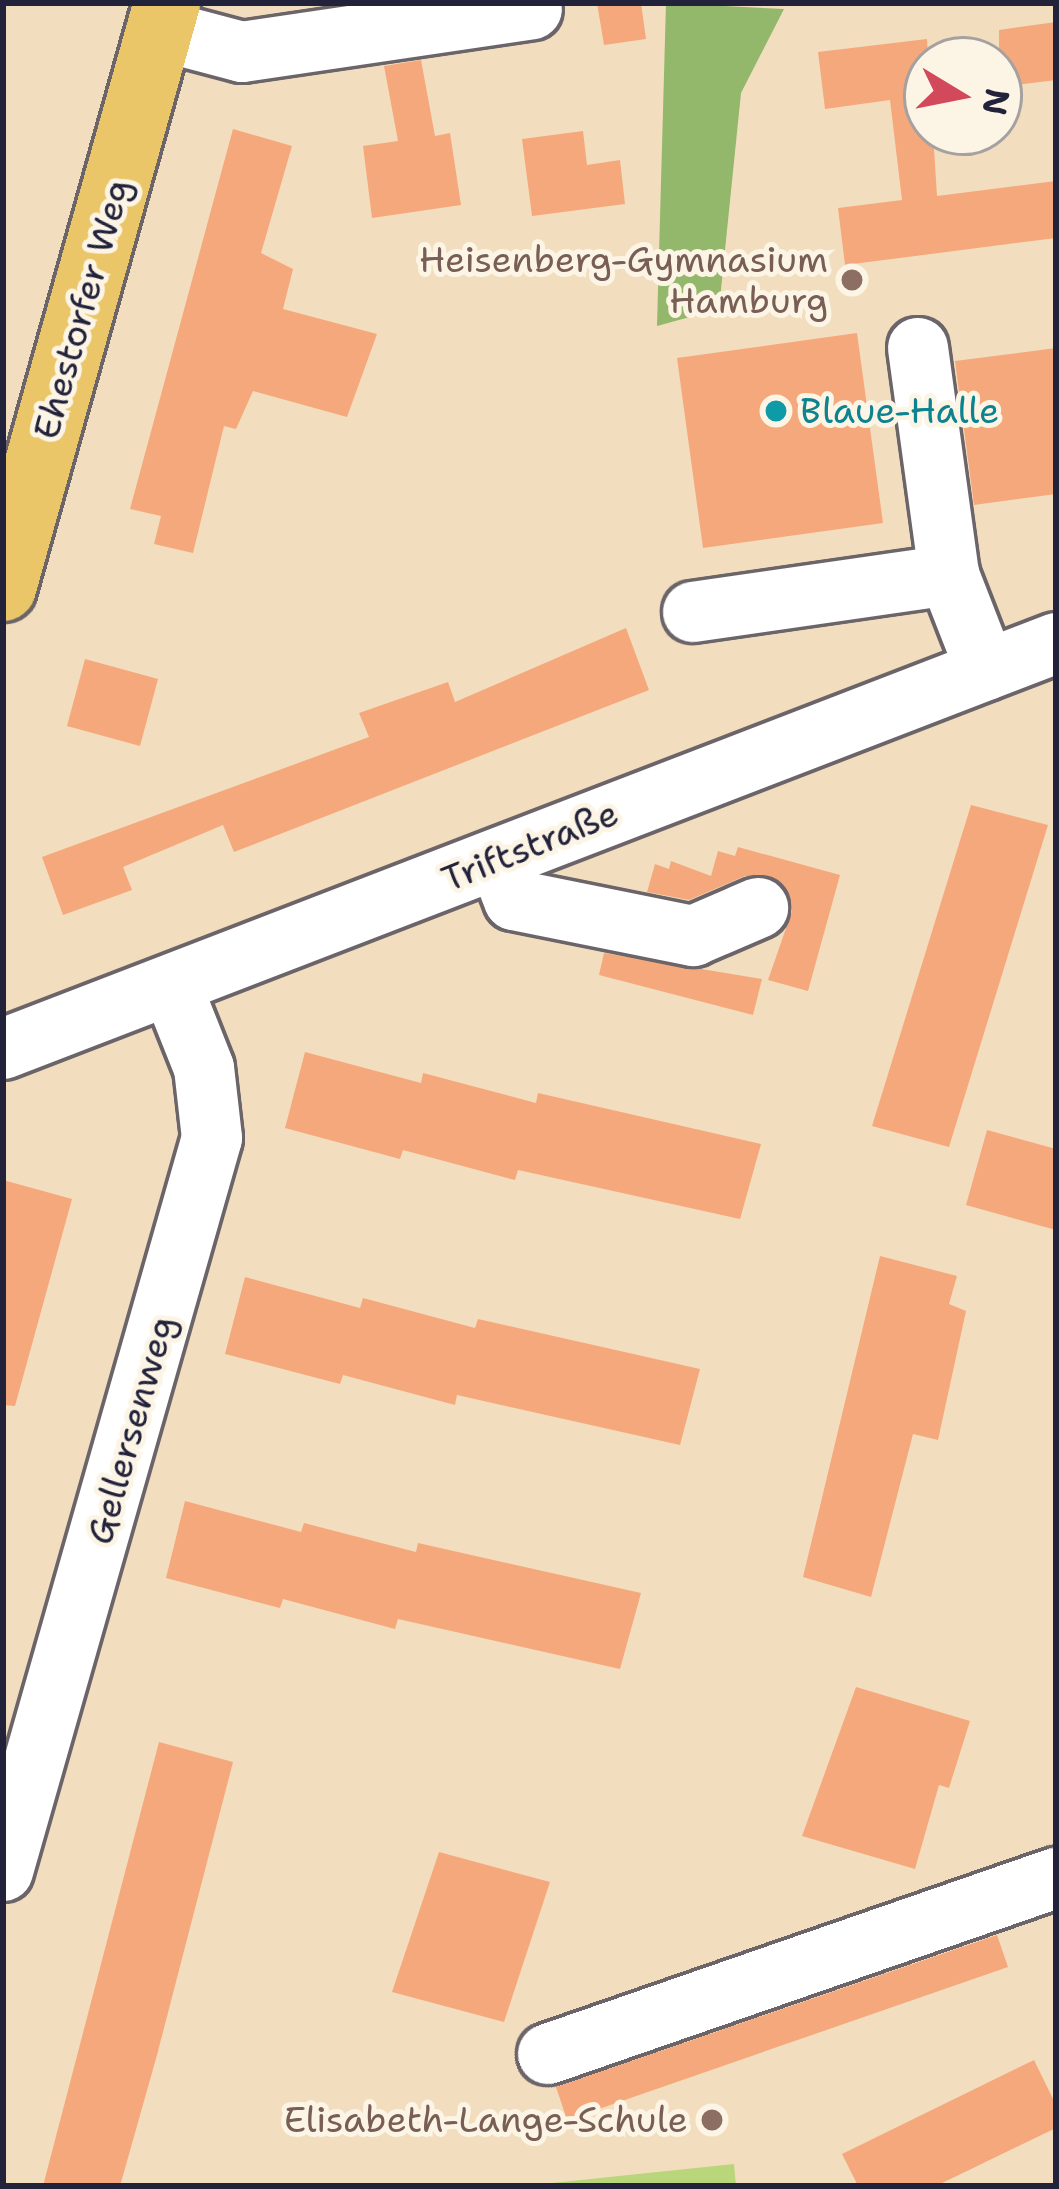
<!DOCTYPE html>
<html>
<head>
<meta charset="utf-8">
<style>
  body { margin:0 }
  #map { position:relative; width:1059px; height:2189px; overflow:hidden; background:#f2debe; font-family:"Shantell Sans",sans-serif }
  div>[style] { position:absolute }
  .green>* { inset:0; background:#bad67b }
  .forest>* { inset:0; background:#93b76b }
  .building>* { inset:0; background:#f5a87c }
  .roads { filter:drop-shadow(3px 0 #6b6469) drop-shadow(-3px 0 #6b6469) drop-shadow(0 3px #6b6469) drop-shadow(0 -3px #6b6469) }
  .minor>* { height:60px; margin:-30px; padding:0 30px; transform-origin:30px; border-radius:30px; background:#fff }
  .major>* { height:66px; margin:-33px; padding:0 33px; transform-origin:33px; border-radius:33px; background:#ebc669 }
  .dots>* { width:33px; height:33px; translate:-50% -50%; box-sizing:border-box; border:6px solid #fcf5e5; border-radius:50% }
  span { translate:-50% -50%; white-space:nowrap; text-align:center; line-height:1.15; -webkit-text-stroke:10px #fcf5e5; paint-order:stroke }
  .education-label { font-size:36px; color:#785e54 }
  .right { translate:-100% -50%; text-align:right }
  .street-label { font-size:36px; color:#22223b }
  .culture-label { font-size:36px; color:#0d838f }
  .left { translate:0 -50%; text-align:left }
  .frame { position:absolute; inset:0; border:6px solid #22223b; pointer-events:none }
  .north { position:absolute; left:903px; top:36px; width:120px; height:120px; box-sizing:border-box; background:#fcf5e5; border:3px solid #a5a1a1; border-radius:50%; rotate:100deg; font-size:33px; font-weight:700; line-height:48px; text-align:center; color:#22223b }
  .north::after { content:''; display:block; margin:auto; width:42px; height:54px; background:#d1495b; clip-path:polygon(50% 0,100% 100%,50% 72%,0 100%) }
</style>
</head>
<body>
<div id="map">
  <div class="green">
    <div style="clip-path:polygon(734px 2164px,736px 2186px,523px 2186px)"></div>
  </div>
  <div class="forest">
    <div style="clip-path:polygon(666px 3px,784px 9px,741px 93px,719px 309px,657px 326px)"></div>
  </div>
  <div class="building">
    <div style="clip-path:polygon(597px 3px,641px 3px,646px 39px,604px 45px)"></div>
    <div style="clip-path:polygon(1056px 22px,1056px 80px,999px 87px,999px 30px)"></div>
    <div style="clip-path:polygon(927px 39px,937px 196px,1056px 181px,1056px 238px,845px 265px,838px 208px,902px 200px,890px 100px,825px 109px,818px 52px)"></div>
    <div style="clip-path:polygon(421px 60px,435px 136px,450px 133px,461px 205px,372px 218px,363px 146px,398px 141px,384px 66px)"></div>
    <div style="clip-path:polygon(233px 129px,292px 146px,261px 253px,293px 269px,283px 309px,377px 334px,347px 417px,253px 391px,236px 429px,224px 426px,193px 553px,154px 544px,161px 516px,130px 509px)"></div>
    <div style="clip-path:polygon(583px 131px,587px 165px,620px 160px,625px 204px,532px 216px,522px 139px)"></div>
    <div style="clip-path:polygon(857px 333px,883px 523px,703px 548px,677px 358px)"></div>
    <div style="clip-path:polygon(1056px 348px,1056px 494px,974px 505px,955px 361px)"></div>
    <div style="clip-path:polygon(626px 628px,649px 690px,234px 852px,223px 825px,123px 867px,132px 890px,63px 915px,42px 857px,369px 737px,359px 713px,448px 682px,455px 702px)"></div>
    <div style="clip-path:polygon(85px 659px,158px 679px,140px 746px,67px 726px)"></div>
    <div style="clip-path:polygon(971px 805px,1048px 825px,949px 1147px,872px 1126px)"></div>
    <div style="clip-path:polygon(738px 847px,840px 875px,808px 991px,768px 980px,792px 911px,778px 880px,745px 876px,689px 900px,647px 892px,655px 864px,669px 869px,671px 861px,711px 876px,718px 851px,735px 856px)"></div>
    <div style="clip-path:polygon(604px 953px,762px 979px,753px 1015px,599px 975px)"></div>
    <div style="clip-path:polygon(305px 1052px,421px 1083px,423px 1073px,536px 1103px,538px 1093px,761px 1144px,740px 1219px,518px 1170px,515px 1180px,403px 1150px,400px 1159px,285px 1128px)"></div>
    <div style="clip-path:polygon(987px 1130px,1056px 1149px,1056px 1230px,966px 1205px)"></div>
    <div style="clip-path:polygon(3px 1180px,72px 1199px,15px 1406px,3px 1405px)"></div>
    <div style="clip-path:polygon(880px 1256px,957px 1276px,949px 1304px,966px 1311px,938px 1440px,913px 1434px,871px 1597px,803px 1577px)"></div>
    <div style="clip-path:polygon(245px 1277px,360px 1308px,363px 1298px,475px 1328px,478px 1319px,700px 1369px,680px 1445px,457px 1395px,455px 1405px,343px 1375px,340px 1384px,225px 1354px)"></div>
    <div style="clip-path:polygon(185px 1501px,301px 1532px,304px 1523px,416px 1552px,418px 1543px,641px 1593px,620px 1669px,398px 1619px,395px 1629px,283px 1599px,280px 1608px,166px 1578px)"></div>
    <div style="clip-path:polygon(856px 1687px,970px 1721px,949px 1788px,939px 1785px,915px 1869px,802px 1836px)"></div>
    <div style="clip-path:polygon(159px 1742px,233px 1762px,157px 2055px,120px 2186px,43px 2186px)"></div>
    <div style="clip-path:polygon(439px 1852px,550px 1882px,504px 2022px,392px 1992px)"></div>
    <div style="clip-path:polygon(997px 1935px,1008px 1967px,567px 2120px,556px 2087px)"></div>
    <div style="clip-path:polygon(1034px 2060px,1056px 2105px,1056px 2128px,936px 2186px,858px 2186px,842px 2154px)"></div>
  </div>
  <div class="roads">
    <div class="minor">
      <div style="left:159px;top:30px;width:86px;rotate:14.8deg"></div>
      <div style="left:242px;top:52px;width:293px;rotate:-8.4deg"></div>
      <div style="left:918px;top:348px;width:229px;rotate:82.2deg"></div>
      <div style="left:949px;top:575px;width:102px;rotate:68.7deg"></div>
      <div style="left:693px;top:612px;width:259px;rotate:-8.2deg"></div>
      <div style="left:498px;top:859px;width:44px;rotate:68.7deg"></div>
      <div style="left:514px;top:900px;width:183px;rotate:11.4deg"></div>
      <div style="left:693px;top:936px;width:71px;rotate:-23.3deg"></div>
      <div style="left:3px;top:1049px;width:1129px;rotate:-21.08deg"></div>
      <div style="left:3px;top:1871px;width:762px;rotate:-74.09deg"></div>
      <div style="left:212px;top:1138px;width:70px;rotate:-96.5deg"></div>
      <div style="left:204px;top:1068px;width:84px;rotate:-111.7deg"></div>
      <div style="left:548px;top:2054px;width:538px;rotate:-19.11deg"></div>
    </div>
    <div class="major">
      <div style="left:3px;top:588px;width:608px;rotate:-74.34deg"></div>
    </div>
  </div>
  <div class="dots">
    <div style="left:852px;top:280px;background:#8d6e63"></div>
    <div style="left:776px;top:411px;background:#0f9aa8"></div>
    <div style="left:712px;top:2120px;background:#8d6e63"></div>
  </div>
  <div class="education-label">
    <span class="right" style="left:828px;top:280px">Heisenberg-Gymnasium<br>Hamburg</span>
    <span class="right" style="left:688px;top:2120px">Elisabeth-Lange-Schule</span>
  </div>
  <div class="street-label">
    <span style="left:82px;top:309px;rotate:-74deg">Ehestorfer Weg</span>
    <span style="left:530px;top:846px;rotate:-22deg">Triftstraße</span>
    <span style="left:131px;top:1430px;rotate:-74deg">Gellersenweg</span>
  </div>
  <div class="culture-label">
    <span class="left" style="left:800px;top:411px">Blaue-Halle</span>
  </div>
  <div class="frame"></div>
  <div class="north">N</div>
</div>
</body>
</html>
